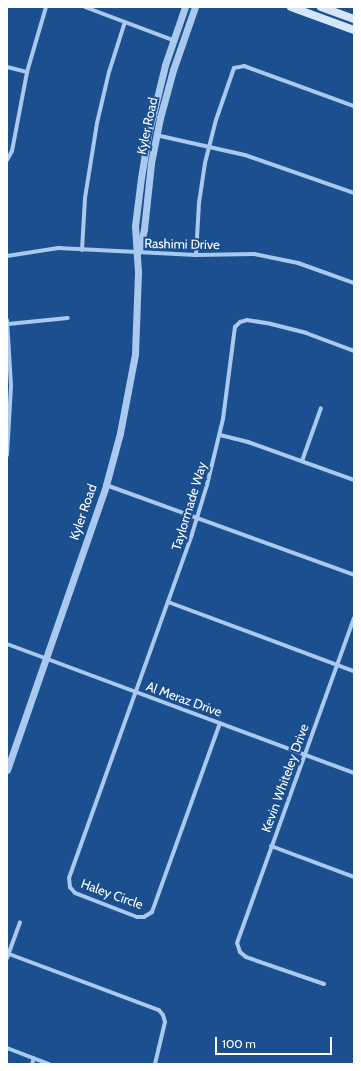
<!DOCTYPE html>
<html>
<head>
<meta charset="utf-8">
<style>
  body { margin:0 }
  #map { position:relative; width:361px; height:1071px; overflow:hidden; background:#1b4f8f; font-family:Cabin,sans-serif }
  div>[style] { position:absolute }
  .minor>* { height:4px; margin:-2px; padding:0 2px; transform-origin:2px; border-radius:2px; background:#a9c9ee }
  .tertiary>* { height:7px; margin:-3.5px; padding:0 3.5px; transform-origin:3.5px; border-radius:3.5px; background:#a9c9ee }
  .secondary>* { height:8px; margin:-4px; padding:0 4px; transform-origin:4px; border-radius:4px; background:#d6e6fa }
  span { translate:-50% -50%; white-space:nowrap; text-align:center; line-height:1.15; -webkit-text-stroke:4px #1b4f8f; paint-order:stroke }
  .street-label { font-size:13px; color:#fff }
  .frame { position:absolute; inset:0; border:8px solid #fff; pointer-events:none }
  .scale { position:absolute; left:215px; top:1037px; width:117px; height:18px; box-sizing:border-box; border:2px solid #fff; border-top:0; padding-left:5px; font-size:12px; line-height:14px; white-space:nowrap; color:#fff; -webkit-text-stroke:3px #1b4f8f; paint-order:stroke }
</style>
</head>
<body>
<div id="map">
  <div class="minor">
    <div style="left:85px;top:7px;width:94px;rotate:20.6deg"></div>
    <div style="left:7px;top:67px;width:21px;rotate:14deg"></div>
    <div style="left:156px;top:135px;width:91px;rotate:12.7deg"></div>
    <div style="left:245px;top:155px;width:115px;rotate:19.2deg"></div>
    <div style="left:7px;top:160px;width:10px;rotate:-61deg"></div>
    <div style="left:12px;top:151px;width:80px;rotate:-79.2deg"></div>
    <div style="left:27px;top:72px;width:68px;rotate:-73.7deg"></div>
    <div style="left:82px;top:250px;width:52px;rotate:-86.7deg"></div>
    <div style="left:85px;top:198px;width:76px;rotate:-80.9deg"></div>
    <div style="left:97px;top:123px;width:52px;rotate:-76.8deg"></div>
    <div style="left:109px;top:72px;width:52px;rotate:-72.3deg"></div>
    <div style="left:196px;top:255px;width:52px;rotate:-86.7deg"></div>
    <div style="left:199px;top:203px;width:40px;rotate:-81.5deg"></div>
    <div style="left:205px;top:163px;width:44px;rotate:-75.7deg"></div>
    <div style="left:216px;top:120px;width:55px;rotate:-70.9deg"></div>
    <div style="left:234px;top:68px;width:10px;rotate:-11deg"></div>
    <div style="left:244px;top:66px;width:117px;rotate:20deg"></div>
    <div style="left:7px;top:256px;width:52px;rotate:-8.9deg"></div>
    <div style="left:58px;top:248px;width:138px;rotate:2.9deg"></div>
    <div style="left:196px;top:255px;width:58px;rotate:-1deg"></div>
    <div style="left:254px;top:254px;width:45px;rotate:11.6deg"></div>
    <div style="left:298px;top:263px;width:59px;rotate:19.7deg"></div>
    <div style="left:7px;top:320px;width:66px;rotate:86.5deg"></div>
    <div style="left:11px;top:386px;width:69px;rotate:93.3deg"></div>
    <div style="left:8px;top:324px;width:60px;rotate:-5.7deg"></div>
    <div style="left:220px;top:435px;width:29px;rotate:14deg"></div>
    <div style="left:248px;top:442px;width:113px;rotate:19.7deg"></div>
    <div style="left:302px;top:461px;width:56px;rotate:-70.3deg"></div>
    <div style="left:106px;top:485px;width:264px;rotate:19.9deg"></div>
    <div style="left:168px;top:602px;width:198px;rotate:20.4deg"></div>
    <div style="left:7px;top:644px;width:370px;rotate:20.4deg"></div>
    <div style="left:220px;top:723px;width:201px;rotate:109.8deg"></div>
    <div style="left:152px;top:912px;width:9px;rotate:148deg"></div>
    <div style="left:144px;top:917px;width:7px;rotate:180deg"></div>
    <div style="left:137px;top:917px;width:66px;rotate:-158.8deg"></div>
    <div style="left:75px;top:893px;width:8px;rotate:-130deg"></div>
    <div style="left:70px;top:887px;width:9px;rotate:-96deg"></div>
    <div style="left:69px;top:878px;width:365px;rotate:-70.3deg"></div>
    <div style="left:192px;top:534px;width:51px;rotate:-73deg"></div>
    <div style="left:207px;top:485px;width:68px;rotate:-76.4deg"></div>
    <div style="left:223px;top:419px;width:93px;rotate:-82.6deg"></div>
    <div style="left:235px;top:327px;width:7px;rotate:-45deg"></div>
    <div style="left:240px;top:322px;width:7px;rotate:-16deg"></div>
    <div style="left:247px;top:320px;width:24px;rotate:9deg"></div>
    <div style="left:271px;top:324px;width:36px;rotate:14deg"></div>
    <div style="left:306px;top:333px;width:51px;rotate:20.6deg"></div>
    <div style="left:271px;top:846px;width:89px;rotate:20.5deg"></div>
    <div style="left:9px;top:954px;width:160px;rotate:20.5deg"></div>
    <div style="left:159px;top:1010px;width:6px;rotate:51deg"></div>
    <div style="left:163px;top:1015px;width:7px;rotate:74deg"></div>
    <div style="left:165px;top:1022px;width:43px;rotate:103.4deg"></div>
    <div style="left:7px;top:958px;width:38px;rotate:-70deg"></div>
    <div style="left:324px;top:984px;width:83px;rotate:-160.9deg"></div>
    <div style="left:246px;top:957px;width:8px;rotate:-140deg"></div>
    <div style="left:240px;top:952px;width:9px;rotate:-108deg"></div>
    <div style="left:237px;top:943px;width:345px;rotate:-70.2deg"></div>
    <div style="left:7px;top:1048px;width:45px;rotate:20.9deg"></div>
    <div style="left:32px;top:1064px;width:6px;rotate:-72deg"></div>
  </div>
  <div class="tertiary">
    <div style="left:139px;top:251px;width:23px;rotate:-77deg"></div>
    <div style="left:144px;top:229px;width:66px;rotate:-83.9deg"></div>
    <div style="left:151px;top:163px;width:46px;rotate:-78.7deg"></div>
    <div style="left:160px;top:118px;width:50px;rotate:-74.8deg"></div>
    <div style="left:173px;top:70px;width:67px;rotate:-70.8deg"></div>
    <div style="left:7px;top:770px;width:302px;rotate:-70.8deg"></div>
    <div style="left:106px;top:485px;width:54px;rotate:-74.9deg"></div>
    <div style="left:120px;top:433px;width:80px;rotate:-79.2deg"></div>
    <div style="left:135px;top:354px;width:82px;rotate:-87.9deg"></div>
    <div style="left:138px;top:272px;width:46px;rotate:-93.7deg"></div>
    <div style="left:135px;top:226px;width:48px;rotate:-82.9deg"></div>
    <div style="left:141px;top:178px;width:44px;rotate:-80.8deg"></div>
    <div style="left:148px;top:135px;width:72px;rotate:-76.3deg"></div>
    <div style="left:165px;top:65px;width:61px;rotate:-71deg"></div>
  </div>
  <div class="secondary">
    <div style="left:291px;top:7px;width:67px;rotate:20.1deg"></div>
    <div style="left:321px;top:7px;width:35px;rotate:20deg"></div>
  </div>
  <div class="street-label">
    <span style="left:147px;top:126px;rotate:-78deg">Kyler Road</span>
    <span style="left:182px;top:244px;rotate:1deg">Rashimi Drive</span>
    <span style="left:189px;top:506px;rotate:-73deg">Taylormade Way</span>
    <span style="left:83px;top:512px;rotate:-71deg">Kyler Road</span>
    <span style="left:184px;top:699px;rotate:20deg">Al Meraz Drive</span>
    <span style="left:285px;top:778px;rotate:-70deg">Kevin Whiteley Drive</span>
    <span style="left:112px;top:894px;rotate:20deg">Haley Circle</span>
  </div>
  <div class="frame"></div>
  <div class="scale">100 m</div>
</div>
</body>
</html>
